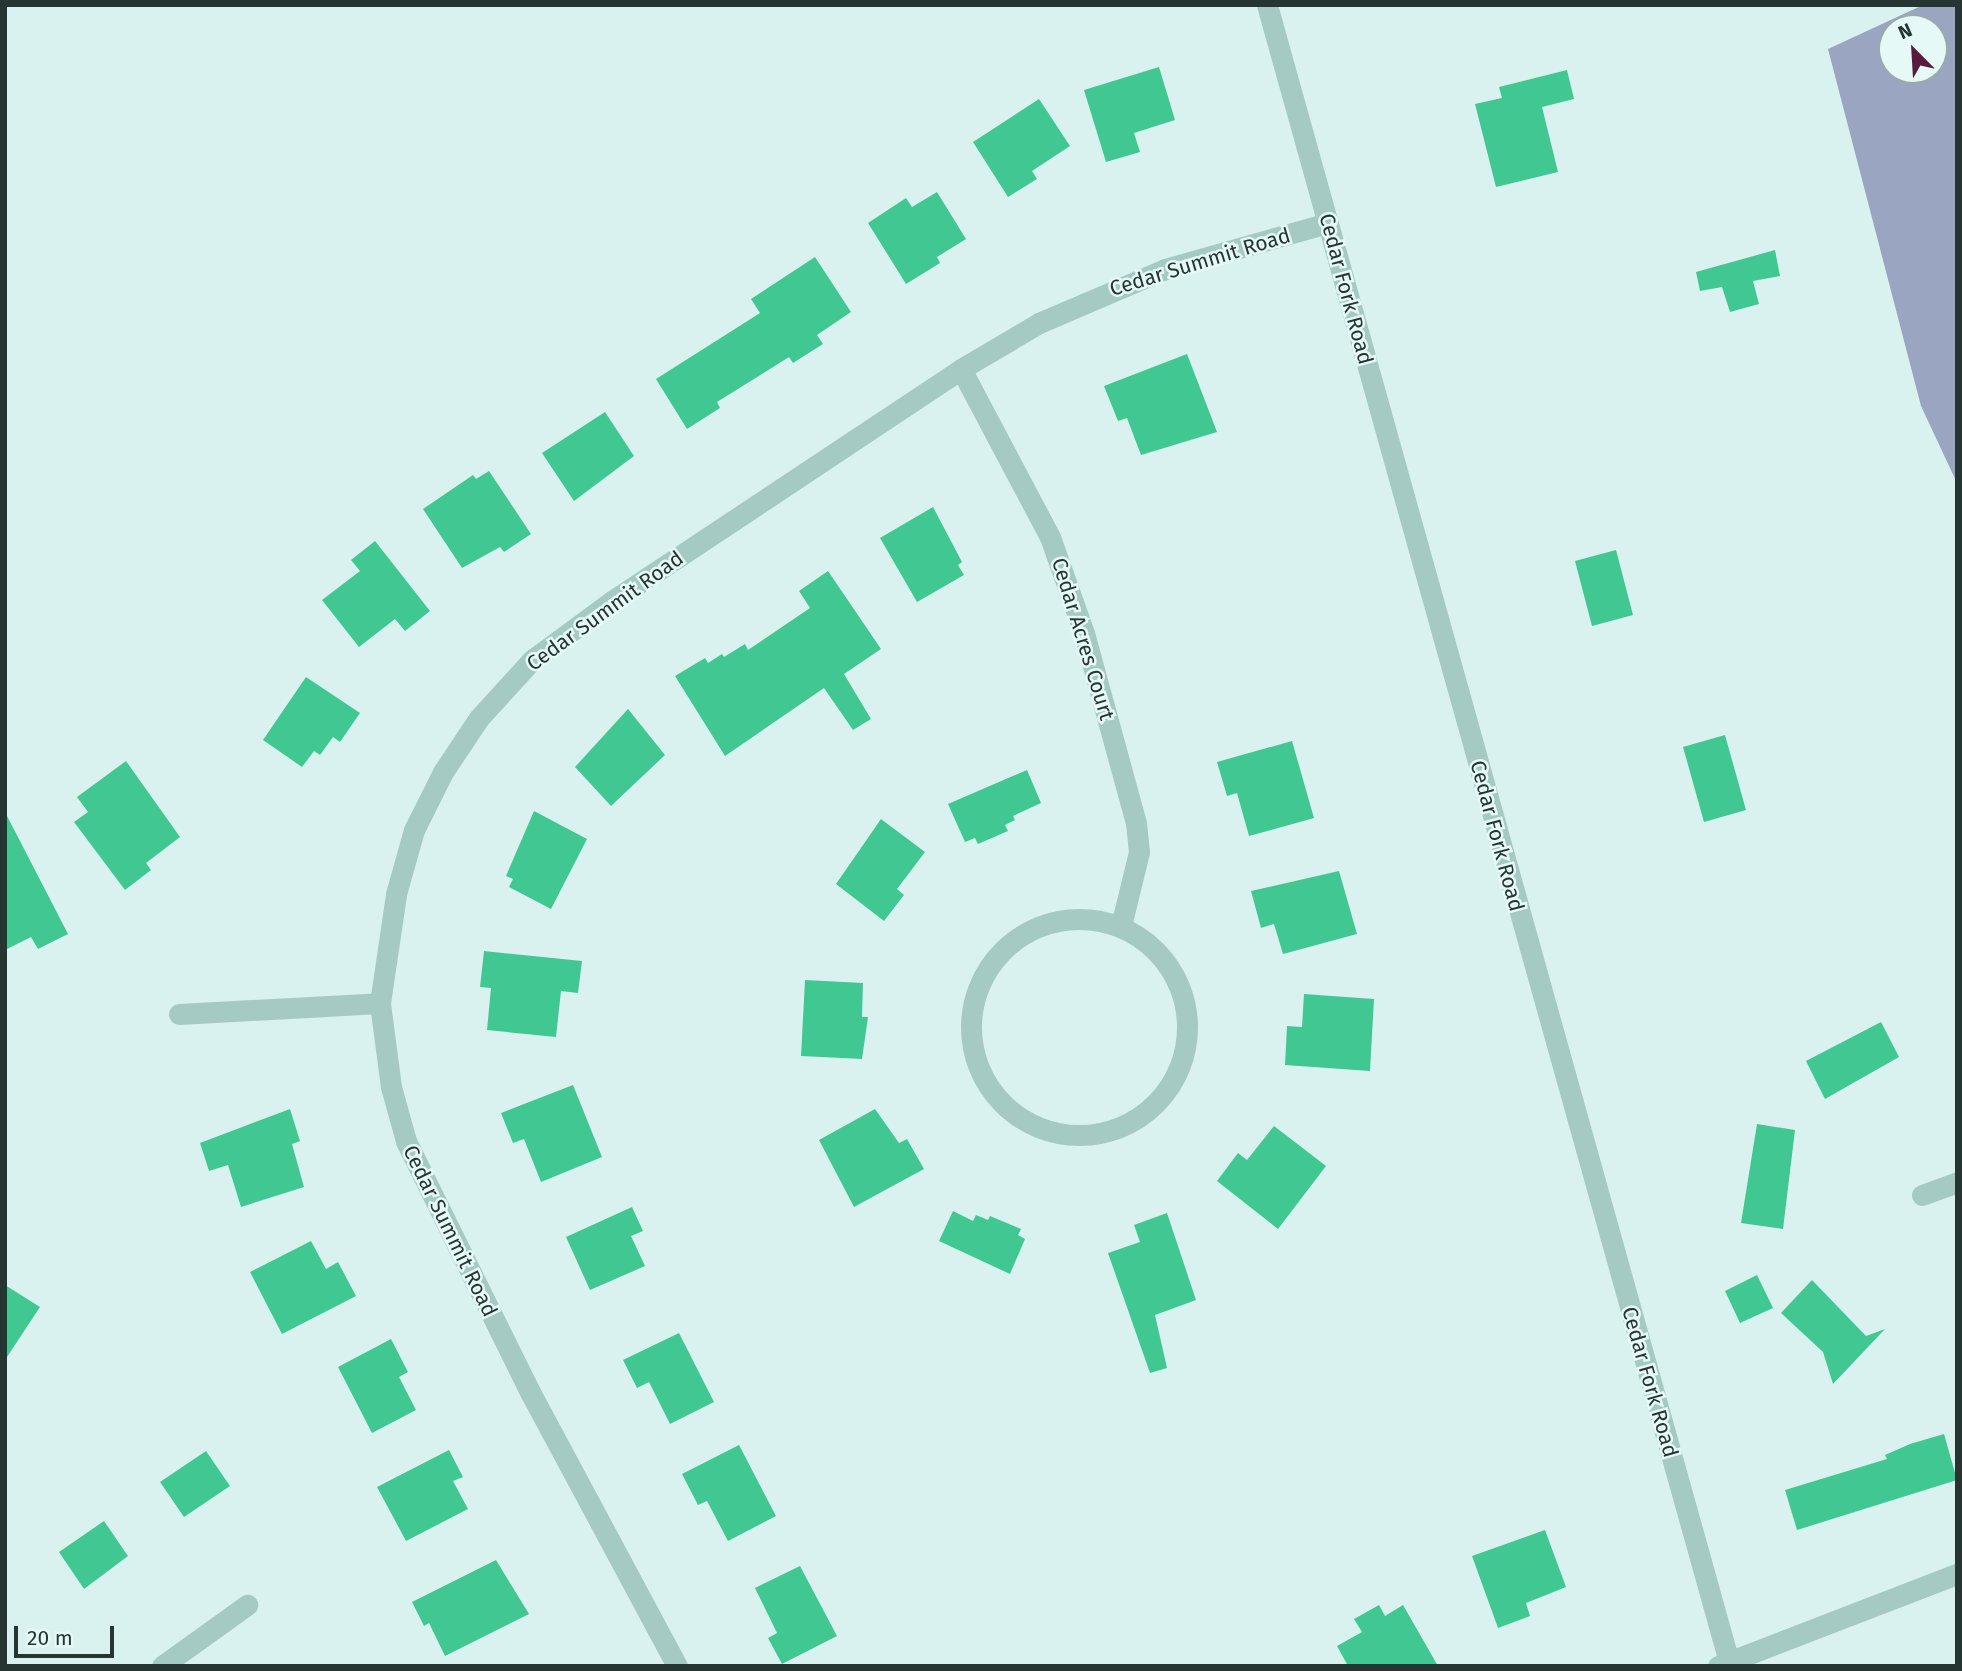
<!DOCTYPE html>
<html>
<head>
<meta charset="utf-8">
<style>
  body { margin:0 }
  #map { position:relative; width:1962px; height:1671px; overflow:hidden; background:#d9f2ef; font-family:"Fira Sans",sans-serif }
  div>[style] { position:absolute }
  .green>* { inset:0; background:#99a5c1 }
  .building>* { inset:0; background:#41c892 }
  .minor>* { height:21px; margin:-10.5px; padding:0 10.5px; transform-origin:10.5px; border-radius:10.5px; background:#a5cac3 }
  .minor>.ring { margin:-10.5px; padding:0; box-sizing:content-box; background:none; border:21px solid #a5cac3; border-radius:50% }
  span { translate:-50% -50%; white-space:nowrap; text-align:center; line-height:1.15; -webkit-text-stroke:5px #e5f9f7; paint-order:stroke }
  .street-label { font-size:21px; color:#263531 }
  .frame { position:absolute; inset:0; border:7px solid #263531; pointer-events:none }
  .north { position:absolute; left:1878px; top:14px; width:70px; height:70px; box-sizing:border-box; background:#e5f9f7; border:2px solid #99aba8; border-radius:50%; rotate:336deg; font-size:19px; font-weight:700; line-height:28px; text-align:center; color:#263531 }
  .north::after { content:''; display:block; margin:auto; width:24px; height:32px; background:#581b3e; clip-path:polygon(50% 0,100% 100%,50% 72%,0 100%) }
  .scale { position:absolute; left:14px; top:1626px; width:100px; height:32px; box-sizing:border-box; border:4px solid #263531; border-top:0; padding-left:9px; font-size:21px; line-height:24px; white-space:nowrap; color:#263531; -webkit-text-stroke:5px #e5f9f7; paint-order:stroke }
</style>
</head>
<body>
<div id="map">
  <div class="green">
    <div style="clip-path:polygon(evenodd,1923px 5px,1957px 5px,1957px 483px,1921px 406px,1828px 49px,1923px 5px,1892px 28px,1934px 28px,1934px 70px,1892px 70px,1892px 28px)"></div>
  </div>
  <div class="building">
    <div style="clip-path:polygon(1159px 67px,1175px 120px,1134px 133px,1140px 152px,1106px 162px,1084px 90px)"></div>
    <div style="clip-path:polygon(1567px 70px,1574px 99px,1542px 107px,1558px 172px,1496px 187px,1475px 104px,1502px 98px,1499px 87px)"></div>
    <div style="clip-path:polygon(1039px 99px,1070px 146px,1032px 171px,1037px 179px,1008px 197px,973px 142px)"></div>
    <div style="clip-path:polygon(937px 192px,966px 239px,937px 257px,940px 263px,906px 284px,868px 223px,906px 198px,912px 207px)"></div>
    <div style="clip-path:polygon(1775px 250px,1780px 276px,1753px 281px,1759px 304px,1730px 312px,1722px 287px,1700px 291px,1696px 272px)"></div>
    <div style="clip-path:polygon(815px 257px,851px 312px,817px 335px,823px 344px,793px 363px,789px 357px,717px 402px,720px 408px,687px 429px,656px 379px,760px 313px,751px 299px)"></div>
    <div style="clip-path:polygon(1187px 354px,1217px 432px,1141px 455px,1127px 418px,1118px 421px,1104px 386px)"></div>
    <div style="clip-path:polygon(605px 412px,634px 456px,574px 501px,542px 453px)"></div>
    <div style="clip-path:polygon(489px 471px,531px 534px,504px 552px,500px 547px,462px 568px,423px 509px,473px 475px,476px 479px)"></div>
    <div style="clip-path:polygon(933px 507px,962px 562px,958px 565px,964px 575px,917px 602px,880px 538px)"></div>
    <div style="clip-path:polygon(375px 541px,430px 611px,405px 631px,395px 619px,359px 647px,322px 600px,360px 571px,351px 560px)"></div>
    <div style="clip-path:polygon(1616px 550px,1633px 615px,1592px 626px,1575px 561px)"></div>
    <div style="clip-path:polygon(828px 571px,881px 649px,844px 674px,871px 719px,853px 730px,824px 688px,725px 756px,675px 676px,705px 658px,708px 663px,722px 654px,724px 657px,745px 644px,748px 650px,810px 608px,799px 591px)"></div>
    <div style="clip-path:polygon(306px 677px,360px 713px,340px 742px,333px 737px,320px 755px,314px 751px,302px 767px,263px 740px)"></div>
    <div style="clip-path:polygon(628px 709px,665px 755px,611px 806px,575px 767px)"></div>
    <div style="clip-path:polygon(1725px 735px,1746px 810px,1704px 822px,1683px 747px)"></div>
    <div style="clip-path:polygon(1292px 741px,1314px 818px,1249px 836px,1237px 793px,1227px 796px,1217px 762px)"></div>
    <div style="clip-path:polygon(126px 761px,180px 837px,146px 863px,151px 870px,125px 890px,74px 822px,88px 812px,77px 797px)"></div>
    <div style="clip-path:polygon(1027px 770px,1041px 803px,1013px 816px,1015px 820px,1005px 825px,1008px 831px,978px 844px,975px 838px,965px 842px,948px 804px)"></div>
    <div style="clip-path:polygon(534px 811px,587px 839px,551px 909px,509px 887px,513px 879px,506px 876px)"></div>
    <div style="clip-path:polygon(5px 812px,68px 934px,38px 949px,31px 937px,5px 950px)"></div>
    <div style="clip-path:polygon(881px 819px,925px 852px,897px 889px,904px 895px,884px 921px,836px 884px)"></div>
    <div style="clip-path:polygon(1339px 871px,1357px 934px,1283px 954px,1274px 924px,1261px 928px,1251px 891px)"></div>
    <div style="clip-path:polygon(484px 951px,582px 961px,578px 993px,561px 991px,556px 1037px,487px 1030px,491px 988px,480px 987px)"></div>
    <div style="clip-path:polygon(805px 980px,863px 983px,862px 1017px,868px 1017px,862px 1059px,801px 1056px)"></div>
    <div style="clip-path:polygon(1304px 994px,1374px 999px,1370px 1071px,1285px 1065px,1287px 1026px,1302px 1027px)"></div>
    <div style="clip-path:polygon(1881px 1022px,1899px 1057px,1825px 1099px,1806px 1061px)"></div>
    <div style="clip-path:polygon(573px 1085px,602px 1157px,541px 1182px,524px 1139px,513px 1143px,501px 1113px)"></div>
    <div style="clip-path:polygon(290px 1109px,300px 1141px,292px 1144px,304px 1187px,241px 1207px,228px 1165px,209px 1171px,200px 1143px)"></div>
    <div style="clip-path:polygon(875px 1109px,899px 1143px,907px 1139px,924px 1169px,854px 1207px,819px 1140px)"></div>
    <div style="clip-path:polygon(1757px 1124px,1795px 1130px,1783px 1229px,1741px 1223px)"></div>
    <div style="clip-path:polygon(1274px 1126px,1326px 1166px,1278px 1229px,1217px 1181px,1238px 1153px,1247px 1160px)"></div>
    <div style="clip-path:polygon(632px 1207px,643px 1231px,631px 1236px,645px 1266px,590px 1290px,566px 1237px)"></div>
    <div style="clip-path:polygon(953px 1211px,973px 1221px,976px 1215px,988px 1220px,990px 1216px,1021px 1229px,1018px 1235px,1025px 1239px,1010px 1274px,939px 1241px)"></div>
    <div style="clip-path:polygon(1167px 1213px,1196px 1300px,1155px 1315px,1167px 1368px,1150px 1373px,1108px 1253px,1140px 1242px,1134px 1225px)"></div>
    <div style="clip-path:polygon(311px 1241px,326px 1269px,338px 1262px,356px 1296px,282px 1334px,250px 1272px)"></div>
    <div style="clip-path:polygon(1757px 1275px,1773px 1308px,1740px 1323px,1725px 1291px)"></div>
    <div style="clip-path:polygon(1812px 1280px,1866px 1336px,1885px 1329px,1833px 1384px,1823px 1352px,1781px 1313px)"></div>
    <div style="clip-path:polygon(5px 1285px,40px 1307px,5px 1360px)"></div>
    <div style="clip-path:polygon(679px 1333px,714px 1402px,670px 1424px,649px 1382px,637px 1388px,623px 1360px)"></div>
    <div style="clip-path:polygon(391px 1339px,408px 1372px,399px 1377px,416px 1410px,372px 1433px,338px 1367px)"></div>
    <div style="clip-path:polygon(1944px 1434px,1957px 1480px,1797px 1530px,1785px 1490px,1887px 1459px,1885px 1455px,1910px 1444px)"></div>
    <div style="clip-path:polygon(739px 1445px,776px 1516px,728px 1541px,707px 1501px,698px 1505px,682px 1474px)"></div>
    <div style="clip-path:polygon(449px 1450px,463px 1477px,453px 1481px,468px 1509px,406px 1541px,377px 1487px)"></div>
    <div style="clip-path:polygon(206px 1451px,230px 1486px,184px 1517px,160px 1482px)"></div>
    <div style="clip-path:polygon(104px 1521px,128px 1556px,84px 1589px,59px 1552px)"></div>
    <div style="clip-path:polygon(1545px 1530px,1566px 1587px,1526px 1603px,1530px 1616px,1498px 1628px,1472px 1556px)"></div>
    <div style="clip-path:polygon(496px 1560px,529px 1614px,445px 1656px,429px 1623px,424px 1626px,412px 1602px)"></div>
    <div style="clip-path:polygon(800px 1566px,837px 1636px,782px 1664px,768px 1638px,777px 1633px,755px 1588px)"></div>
    <div style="clip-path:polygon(1379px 1605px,1385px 1616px,1403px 1605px,1438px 1666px,1348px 1666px,1337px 1646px,1362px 1632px,1354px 1619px)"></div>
  </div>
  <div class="minor">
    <div style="left:1267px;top:5px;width:1724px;rotate:74.42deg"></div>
    <div style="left:961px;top:369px;width:190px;rotate:62.1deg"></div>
    <div style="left:1050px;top:537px;width:102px;rotate:70.5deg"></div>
    <div style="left:1084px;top:633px;width:197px;rotate:74.7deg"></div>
    <div style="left:1136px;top:823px;width:29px;rotate:84deg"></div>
    <div style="left:1139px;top:852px;width:76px;rotate:103.7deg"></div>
    <div class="ring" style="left:971px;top:919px;width:195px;height:195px"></div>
    <div style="left:179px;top:1014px;width:201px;rotate:-3.1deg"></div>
    <div style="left:1922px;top:1195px;width:37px;rotate:-20deg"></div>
    <div style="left:162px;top:1666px;width:105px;rotate:-35.7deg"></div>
    <div style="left:677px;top:1666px;width:311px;rotate:-118.2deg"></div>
    <div style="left:530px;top:1392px;width:280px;rotate:-116.3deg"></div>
    <div style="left:406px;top:1141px;width:56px;rotate:-105.5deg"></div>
    <div style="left:391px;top:1087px;width:85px;rotate:-97.5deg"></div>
    <div style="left:380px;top:1003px;width:110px;rotate:-81.6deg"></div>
    <div style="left:396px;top:894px;width:66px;rotate:-74.3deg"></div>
    <div style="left:414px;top:830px;width:65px;rotate:-63.4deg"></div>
    <div style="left:443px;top:772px;width:65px;rotate:-56.3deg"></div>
    <div style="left:479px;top:718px;width:79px;rotate:-47.6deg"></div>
    <div style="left:532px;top:660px;width:99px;rotate:-36.4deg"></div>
    <div style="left:612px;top:601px;width:419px;rotate:-33.6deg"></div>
    <div style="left:961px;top:369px;width:91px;rotate:-30.5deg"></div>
    <div style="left:1039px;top:323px;width:137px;rotate:-23.2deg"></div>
    <div style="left:1165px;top:269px;width:169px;rotate:-15.8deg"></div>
    <div style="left:1718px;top:1666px;width:256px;rotate:-21.1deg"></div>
  </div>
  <div class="street-label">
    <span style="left:1200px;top:262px;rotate:-17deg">Cedar Summit Road</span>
    <span style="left:1346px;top:289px;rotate:75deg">Cedar Fork Road</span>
    <span style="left:605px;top:611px;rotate:-36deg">Cedar Summit Road</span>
    <span style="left:1083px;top:639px;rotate:73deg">Cedar Acres Court</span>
    <span style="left:1497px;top:836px;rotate:75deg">Cedar Fork Road</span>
    <span style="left:450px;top:1231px;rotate:64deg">Cedar Summit Road</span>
    <span style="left:1650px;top:1382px;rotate:74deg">Cedar Fork Road</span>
  </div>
  <div class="frame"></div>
  <div class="north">N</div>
  <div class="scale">20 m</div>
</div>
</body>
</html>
